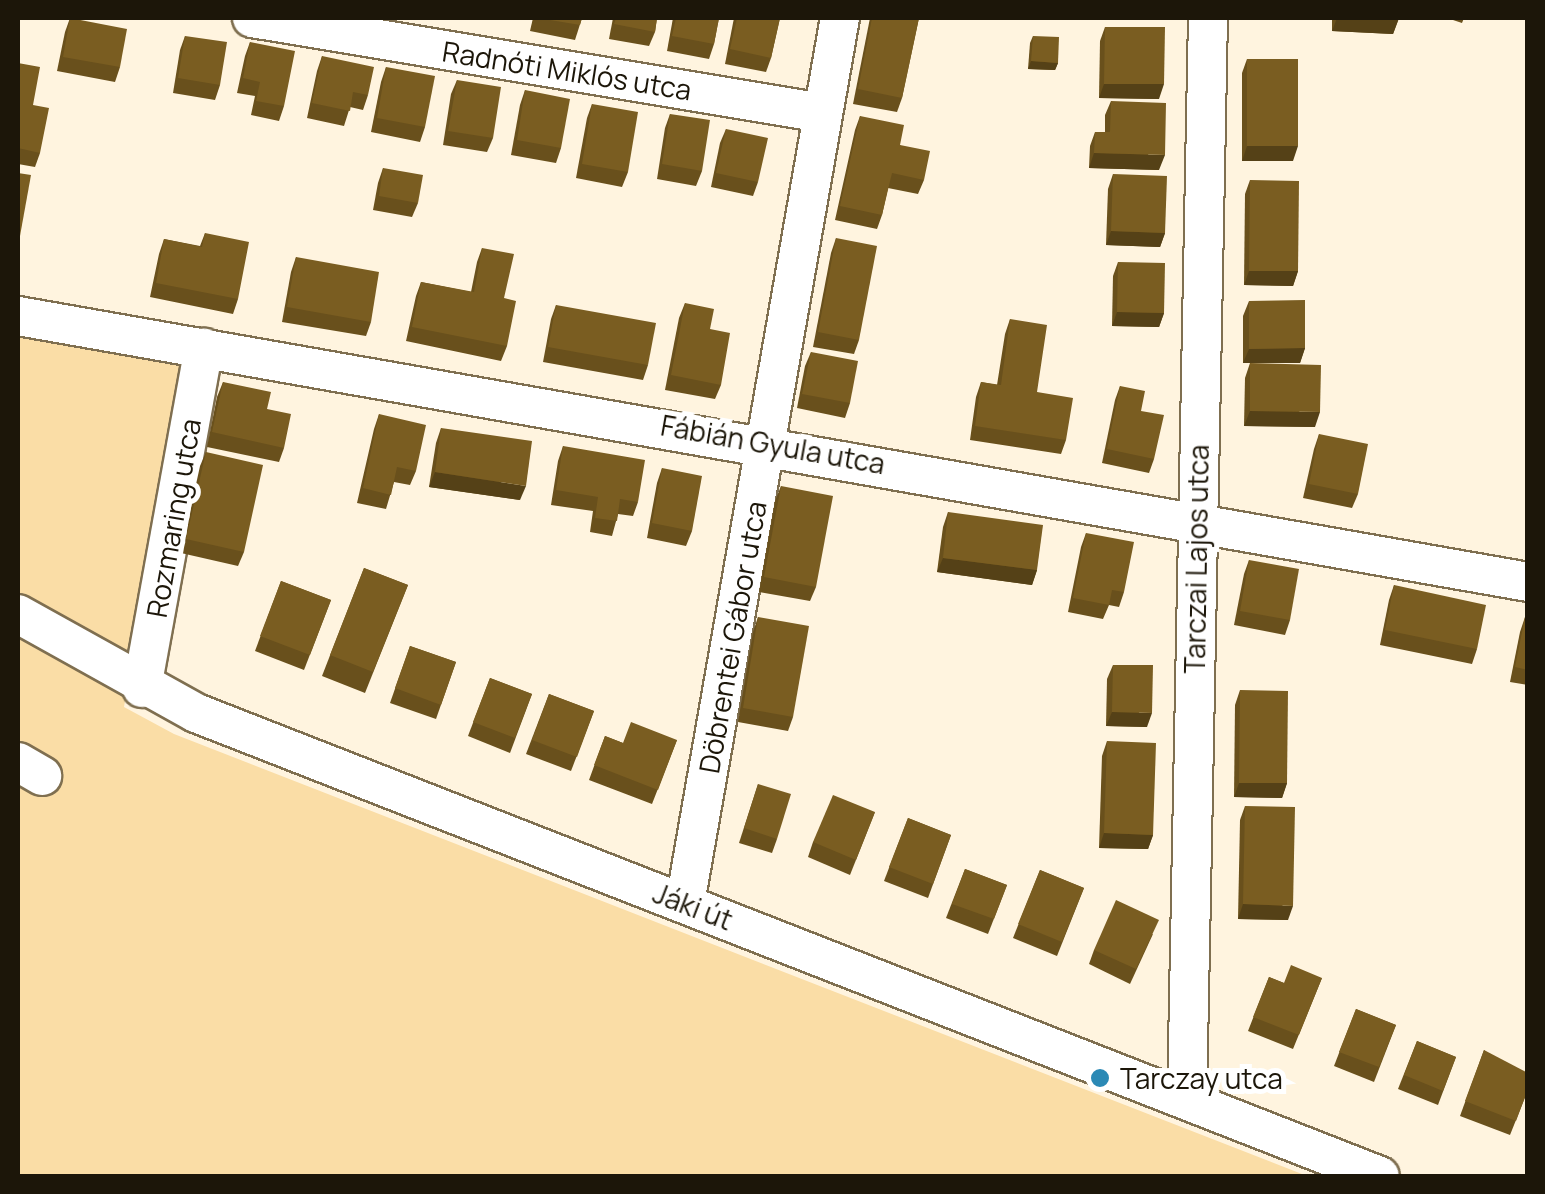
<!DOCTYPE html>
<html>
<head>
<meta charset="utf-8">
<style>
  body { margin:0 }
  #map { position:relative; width:1545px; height:1194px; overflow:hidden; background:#fff4df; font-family:Manrope,sans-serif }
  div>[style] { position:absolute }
  .green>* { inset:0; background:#fadda6 }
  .roads { filter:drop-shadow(2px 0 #7f6f50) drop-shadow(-2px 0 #7f6f50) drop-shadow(0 2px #7f6f50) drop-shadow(0 -2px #7f6f50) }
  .minor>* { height:38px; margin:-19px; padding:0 19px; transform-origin:19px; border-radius:19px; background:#fff }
  .wall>* { inset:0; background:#69501c }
  .shaded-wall>* { inset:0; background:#554117 }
  .building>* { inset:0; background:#7a5d21 }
  .dots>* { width:28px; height:28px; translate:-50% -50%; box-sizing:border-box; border:5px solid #fff; border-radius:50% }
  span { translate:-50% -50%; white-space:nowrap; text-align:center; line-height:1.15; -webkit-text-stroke:10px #fff; paint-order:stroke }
  .street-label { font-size:28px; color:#1c1609 }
  .poi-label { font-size:28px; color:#1c1609 }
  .left { translate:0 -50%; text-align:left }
  .frame { position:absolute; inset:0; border:20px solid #1c1609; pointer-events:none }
</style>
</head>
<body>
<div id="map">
  <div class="green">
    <div style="clip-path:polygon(18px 326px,187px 345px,124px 707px,174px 734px,1307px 1176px,18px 1176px)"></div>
  </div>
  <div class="roads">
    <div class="minor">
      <div style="left:252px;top:18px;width:579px;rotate:9.45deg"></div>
      <div style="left:18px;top:316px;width:1533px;rotate:9.99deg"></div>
      <div style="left:18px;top:614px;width:204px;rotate:29.1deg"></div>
      <div style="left:196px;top:713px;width:1271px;rotate:21.36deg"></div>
      <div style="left:142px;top:688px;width:346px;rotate:-79.7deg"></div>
      <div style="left:18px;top:762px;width:28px;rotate:30deg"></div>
      <div style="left:685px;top:903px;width:898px;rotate:-80.07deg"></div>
      <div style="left:1187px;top:1100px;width:1082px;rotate:-88.89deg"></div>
    </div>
  </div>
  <div class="wall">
    <div style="clip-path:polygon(70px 18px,120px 67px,115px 82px,57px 71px,65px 32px)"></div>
    <div style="clip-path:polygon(533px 18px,582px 18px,575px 40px,530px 31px)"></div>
    <div style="clip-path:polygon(613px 18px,657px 18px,655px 32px,649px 46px,609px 39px)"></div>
    <div style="clip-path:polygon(673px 18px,719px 18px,714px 44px,709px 59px,667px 51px)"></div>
    <div style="clip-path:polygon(734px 18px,780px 18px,771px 58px,766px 72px,725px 64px)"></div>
    <div style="clip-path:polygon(870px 18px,919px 18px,902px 98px,897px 112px,853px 104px)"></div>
    <div style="clip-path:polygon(1332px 18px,1399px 18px,1393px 34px,1332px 31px)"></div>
    <div style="clip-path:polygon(1447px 18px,1464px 18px,1462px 23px)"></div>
    <div style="clip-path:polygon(1105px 27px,1159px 99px,1099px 98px,1100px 41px)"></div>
    <div style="clip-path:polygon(185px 36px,220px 85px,215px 100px,173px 93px,180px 50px)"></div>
    <div style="clip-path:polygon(1033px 36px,1058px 63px,1055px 70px,1028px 69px,1030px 43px)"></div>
    <div style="clip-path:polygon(250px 42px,284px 106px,279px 121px,251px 115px,255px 96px,237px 93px,245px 56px)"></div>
    <div style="clip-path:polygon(322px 56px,368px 95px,363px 110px,350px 107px,344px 126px,307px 118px,317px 71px)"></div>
    <div style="clip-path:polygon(1247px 59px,1293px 161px,1242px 161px,1242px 73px)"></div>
    <div style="clip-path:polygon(18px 63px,33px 105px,40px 153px,35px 167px,18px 164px)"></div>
    <div style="clip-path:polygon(386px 67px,425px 127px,420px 142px,371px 132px,381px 82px)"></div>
    <div style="clip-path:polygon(457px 80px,493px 138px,487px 152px,443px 145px,451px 94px)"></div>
    <div style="clip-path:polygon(525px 90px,561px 148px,556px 163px,511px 155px,520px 105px)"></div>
    <div style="clip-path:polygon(1111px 101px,1159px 170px,1089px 168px,1090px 146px,1095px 132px,1105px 132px,1105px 115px)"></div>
    <div style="clip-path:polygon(592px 104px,628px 172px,622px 187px,576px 178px,587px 118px)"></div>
    <div style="clip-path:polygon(670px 114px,702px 171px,696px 186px,657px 179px,665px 128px)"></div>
    <div style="clip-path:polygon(860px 116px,900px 145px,924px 180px,918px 194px,888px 188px,882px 215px,877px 229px,835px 220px,855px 130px)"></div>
    <div style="clip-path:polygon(726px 129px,758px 182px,753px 196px,711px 187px,720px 143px)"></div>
    <div style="clip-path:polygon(383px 168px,418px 203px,412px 217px,373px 210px,378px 183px)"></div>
    <div style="clip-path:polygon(1113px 174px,1165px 233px,1160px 247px,1106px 245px,1108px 189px)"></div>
    <div style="clip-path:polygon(1250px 180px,1298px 271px,1293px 286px,1244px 285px,1245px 194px)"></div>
    <div style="clip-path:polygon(205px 233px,238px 299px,233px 314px,150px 297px,159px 254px,164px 239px,200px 246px)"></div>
    <div style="clip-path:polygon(836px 238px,859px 340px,854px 354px,813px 347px,831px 253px)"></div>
    <div style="clip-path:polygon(482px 248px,504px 298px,507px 346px,501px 361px,406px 341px,416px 296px,421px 282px,471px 292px,477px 262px)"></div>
    <div style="clip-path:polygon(296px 257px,371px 322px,366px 336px,282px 322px,291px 272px)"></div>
    <div style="clip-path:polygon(1118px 262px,1164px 313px,1159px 327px,1112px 326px,1113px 276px)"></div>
    <div style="clip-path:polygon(1249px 301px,1305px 348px,1300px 363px,1243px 363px,1243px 316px)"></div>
    <div style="clip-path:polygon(685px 303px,710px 329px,721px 385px,715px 399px,665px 390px,679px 318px)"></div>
    <div style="clip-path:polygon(556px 305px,648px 365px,643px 380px,543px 362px,551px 319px)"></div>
    <div style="clip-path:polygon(1010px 319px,1037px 392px,1066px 440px,1061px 454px,970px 440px,976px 397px,981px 382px,997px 385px,1005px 334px)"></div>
    <div style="clip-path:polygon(811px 352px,850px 403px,845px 418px,797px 408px,805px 366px)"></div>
    <div style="clip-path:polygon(1250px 363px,1315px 427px,1244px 426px,1245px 378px)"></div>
    <div style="clip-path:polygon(223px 382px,267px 409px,284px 448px,279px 462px,207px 447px,217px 397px)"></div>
    <div style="clip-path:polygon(1120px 386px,1141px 411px,1154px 459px,1149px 473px,1102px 463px,1115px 400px)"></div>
    <div style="clip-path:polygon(379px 414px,416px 471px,410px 485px,394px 482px,386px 509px,357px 503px,374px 429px)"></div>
    <div style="clip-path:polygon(441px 428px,520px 500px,429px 487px,436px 443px)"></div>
    <div style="clip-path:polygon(1319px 434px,1358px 494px,1352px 508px,1303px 498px,1314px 449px)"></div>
    <div style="clip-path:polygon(563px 446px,638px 502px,633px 516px,618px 514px,612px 536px,590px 532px,593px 511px,551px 505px,558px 461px)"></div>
    <div style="clip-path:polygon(206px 452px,244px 552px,238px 566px,181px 553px,200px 466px)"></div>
    <div style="clip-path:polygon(662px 468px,692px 531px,686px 546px,647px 538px,657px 483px)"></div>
    <div style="clip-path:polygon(781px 486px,816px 587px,810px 601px,759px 592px,775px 501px)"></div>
    <div style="clip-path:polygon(948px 512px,1037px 570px,1032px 585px,937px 572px,943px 527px)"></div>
    <div style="clip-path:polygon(1086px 533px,1124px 592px,1119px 607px,1109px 605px,1103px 619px,1068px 612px,1081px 547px)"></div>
    <div style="clip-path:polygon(1249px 560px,1290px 620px,1285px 635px,1234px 625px,1244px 574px)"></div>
    <div style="clip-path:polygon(364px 568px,408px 585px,365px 693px,322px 676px)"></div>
    <div style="clip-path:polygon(281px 581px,331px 600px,304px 670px,255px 651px)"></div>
    <div style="clip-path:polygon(1394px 585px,1477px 649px,1472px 664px,1380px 645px,1389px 600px)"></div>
    <div style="clip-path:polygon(758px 617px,793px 717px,788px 731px,738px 722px,753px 632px)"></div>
    <div style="clip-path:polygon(1525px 617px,1528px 618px,1528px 685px,1510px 682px,1520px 632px)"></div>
    <div style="clip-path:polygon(410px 646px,456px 662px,436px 719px,390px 703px)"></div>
    <div style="clip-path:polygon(1113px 665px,1147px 727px,1106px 726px,1107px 679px)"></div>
    <div style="clip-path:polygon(490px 678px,532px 694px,510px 753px,468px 736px)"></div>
    <div style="clip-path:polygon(1240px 690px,1287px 783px,1282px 798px,1234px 797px,1235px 705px)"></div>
    <div style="clip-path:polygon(549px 694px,594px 711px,571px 771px,526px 754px)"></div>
    <div style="clip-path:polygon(605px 736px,623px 743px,677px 740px,652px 804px,589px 780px)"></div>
    <div style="clip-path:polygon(1107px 741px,1153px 835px,1148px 849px,1099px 848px,1102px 756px)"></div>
    <div style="clip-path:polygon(758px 784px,777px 839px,772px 853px,739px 843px)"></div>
    <div style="clip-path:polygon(1245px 806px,1288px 920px,1238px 919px,1240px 820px)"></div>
    <div style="clip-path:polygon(875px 812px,850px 875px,808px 857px,813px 842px)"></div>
    <div style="clip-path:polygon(908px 818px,951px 835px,928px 898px,884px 881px)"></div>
    <div style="clip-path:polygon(965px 869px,1007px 885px,988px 934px,946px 918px)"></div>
    <div style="clip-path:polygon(1040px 870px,1084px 888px,1057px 956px,1013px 938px)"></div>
    <div style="clip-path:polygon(1153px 934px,1130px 984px,1089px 964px,1094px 950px)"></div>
    <div style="clip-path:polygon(1269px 977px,1284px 983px,1322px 978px,1293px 1049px,1248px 1031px)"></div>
    <div style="clip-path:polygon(1356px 1009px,1396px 1025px,1374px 1082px,1334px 1066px)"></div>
    <div style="clip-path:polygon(1417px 1041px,1456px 1057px,1438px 1105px,1398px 1089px)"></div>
    <div style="clip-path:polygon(1484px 1050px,1528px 1090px,1510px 1135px,1460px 1116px)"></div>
  </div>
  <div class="shaded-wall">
    <div style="clip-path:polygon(1337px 18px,1399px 18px,1393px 34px,1332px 31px)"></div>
    <div style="clip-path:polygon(1031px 61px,1058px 63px,1055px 70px,1028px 69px)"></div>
    <div style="clip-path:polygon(1104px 84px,1164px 84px,1159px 99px,1099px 98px)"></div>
    <div style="clip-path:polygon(1247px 146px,1298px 146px,1293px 161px,1242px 161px)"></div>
    <div style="clip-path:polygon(1094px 153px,1165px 155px,1159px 170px,1089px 168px)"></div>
    <div style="clip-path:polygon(1111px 231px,1165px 233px,1160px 247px,1106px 245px)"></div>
    <div style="clip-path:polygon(1249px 271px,1298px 271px,1293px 286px,1244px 285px)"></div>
    <div style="clip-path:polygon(1117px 312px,1164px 313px,1159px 327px,1112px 326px)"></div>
    <div style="clip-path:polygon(1305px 348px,1300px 363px,1243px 363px,1249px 349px)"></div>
    <div style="clip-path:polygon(1250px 411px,1320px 412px,1315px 427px,1244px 426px)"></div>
    <div style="clip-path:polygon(435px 472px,526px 486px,520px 500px,429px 487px)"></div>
    <div style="clip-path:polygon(943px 558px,1037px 570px,1032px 585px,937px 572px)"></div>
    <div style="clip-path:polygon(1112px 712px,1152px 713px,1147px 727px,1106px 726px)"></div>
    <div style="clip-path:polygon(1239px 783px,1287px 783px,1282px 798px,1234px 797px)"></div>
    <div style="clip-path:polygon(1104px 833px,1153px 835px,1148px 849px,1099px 848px)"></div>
    <div style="clip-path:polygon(1243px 904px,1293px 906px,1288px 920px,1238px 919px)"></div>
  </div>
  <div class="building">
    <div style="clip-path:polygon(70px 18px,127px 29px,120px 67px,63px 57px)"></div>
    <div style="clip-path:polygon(538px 18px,582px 18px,580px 25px)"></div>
    <div style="clip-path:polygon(616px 18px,657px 18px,655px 32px,614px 24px)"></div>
    <div style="clip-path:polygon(676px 18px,719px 18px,714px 44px,672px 36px)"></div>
    <div style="clip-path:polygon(737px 18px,780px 18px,771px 58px,730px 49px)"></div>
    <div style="clip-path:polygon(872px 18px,919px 18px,902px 98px,858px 89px)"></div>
    <div style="clip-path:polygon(1105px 27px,1165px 27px,1164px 84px,1104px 84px)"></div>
    <div style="clip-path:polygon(185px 36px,227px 42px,220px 85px,178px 78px)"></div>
    <div style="clip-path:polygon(1033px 36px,1059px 37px,1058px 63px,1031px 61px)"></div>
    <div style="clip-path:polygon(250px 42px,295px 51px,284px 106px,256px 101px,260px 82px,243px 78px)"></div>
    <div style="clip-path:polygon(322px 56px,374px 67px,368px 95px,353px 92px,350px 111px,312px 103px)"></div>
    <div style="clip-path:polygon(1247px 59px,1298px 59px,1298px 146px,1247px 146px)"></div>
    <div style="clip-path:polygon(18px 63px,40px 67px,33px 105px,49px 108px,40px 153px,18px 148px)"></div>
    <div style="clip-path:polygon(386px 67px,435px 76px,425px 127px,377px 118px)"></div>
    <div style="clip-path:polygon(457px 80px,501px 87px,493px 138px,448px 131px)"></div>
    <div style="clip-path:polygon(525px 90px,570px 99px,561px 148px,517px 140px)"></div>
    <div style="clip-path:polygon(1111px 101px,1166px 103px,1165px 155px,1094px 153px,1095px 132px,1110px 132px)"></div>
    <div style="clip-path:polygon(592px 104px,638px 112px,628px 172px,582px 164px)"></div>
    <div style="clip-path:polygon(670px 114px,710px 120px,702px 171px,662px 164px)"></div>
    <div style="clip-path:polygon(860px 116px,904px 125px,900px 145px,930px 151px,924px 180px,892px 173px,882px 215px,840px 206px)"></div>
    <div style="clip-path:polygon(726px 129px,768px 138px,758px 182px,716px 173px)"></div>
    <div style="clip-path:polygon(383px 168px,423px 175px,418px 203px,379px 196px)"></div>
    <div style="clip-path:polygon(18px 173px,31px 175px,18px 247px)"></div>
    <div style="clip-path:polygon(1113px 174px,1167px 176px,1165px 233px,1111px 231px)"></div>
    <div style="clip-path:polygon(1250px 180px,1299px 181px,1298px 271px,1249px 271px)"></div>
    <div style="clip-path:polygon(205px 233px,249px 242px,238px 299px,156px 283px,164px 239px,202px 247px)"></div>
    <div style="clip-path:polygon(836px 238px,877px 246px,859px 340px,818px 332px)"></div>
    <div style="clip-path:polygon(482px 248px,514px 254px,504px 298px,516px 301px,507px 346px,412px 327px,421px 282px,474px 292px)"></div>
    <div style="clip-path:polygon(296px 257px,379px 272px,371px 322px,287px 307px)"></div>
    <div style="clip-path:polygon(1118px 262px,1165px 263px,1164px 313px,1117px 312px)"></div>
    <div style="clip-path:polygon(1305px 300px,1305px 348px,1249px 349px,1249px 301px)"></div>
    <div style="clip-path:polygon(685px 303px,714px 309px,710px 329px,730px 333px,721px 385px,671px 375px)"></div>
    <div style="clip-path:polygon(556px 305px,656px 323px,648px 365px,548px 347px)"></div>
    <div style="clip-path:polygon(1010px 319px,1047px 325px,1037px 392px,1073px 398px,1066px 440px,975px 426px,981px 382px,1001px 385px)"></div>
    <div style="clip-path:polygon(811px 352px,858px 361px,850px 403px,802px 394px)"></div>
    <div style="clip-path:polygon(1250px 363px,1321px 365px,1320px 412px,1250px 411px)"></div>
    <div style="clip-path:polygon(223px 382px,271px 392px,267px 409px,291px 414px,284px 448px,212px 432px)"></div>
    <div style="clip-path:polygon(1120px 386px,1145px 391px,1141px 411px,1164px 415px,1154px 459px,1107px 449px)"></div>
    <div style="clip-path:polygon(379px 414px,426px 425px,416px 471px,397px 467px,391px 495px,363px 488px)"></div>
    <div style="clip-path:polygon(441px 428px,532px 441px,526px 486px,435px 472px)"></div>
    <div style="clip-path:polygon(1319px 434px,1368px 444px,1358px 494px,1309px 484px)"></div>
    <div style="clip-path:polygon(563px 446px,645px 460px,638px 502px,620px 499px,617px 521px,595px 518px,598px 497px,556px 490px)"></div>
    <div style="clip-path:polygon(206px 452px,263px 465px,244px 552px,186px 539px)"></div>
    <div style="clip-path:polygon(662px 468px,702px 476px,692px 531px,652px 523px)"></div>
    <div style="clip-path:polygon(781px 486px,833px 496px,816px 587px,764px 577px)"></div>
    <div style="clip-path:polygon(948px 512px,1043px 525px,1037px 570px,943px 558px)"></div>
    <div style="clip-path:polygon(1086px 533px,1134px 542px,1124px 592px,1112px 590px,1109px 605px,1073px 598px)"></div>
    <div style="clip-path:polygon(1249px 560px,1299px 569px,1290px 620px,1240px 611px)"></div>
    <div style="clip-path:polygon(364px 568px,408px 585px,373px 672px,330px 655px)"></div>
    <div style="clip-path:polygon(281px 581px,331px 600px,310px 655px,260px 636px)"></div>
    <div style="clip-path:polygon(1394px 585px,1486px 605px,1477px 649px,1385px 630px)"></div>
    <div style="clip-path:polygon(758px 617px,809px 626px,793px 717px,743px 708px)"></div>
    <div style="clip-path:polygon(1525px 617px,1528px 618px,1528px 670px,1515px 667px)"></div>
    <div style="clip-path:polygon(410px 646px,456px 662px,441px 705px,395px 688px)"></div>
    <div style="clip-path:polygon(1113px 665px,1153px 665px,1152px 713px,1112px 712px)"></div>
    <div style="clip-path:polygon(490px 678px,532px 694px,515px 738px,473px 722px)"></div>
    <div style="clip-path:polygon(1240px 690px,1288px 691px,1287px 783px,1239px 783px)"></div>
    <div style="clip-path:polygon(549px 694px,594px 711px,577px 757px,532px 740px)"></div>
    <div style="clip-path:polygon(631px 722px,677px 740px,658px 790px,594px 765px,605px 736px,623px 743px)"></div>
    <div style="clip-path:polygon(1107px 741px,1156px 743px,1153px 835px,1104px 833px)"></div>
    <div style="clip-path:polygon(758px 784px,791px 794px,777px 839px,744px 828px)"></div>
    <div style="clip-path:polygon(833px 795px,875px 812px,856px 860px,813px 842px)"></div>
    <div style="clip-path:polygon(1245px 806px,1295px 807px,1293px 906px,1243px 904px)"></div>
    <div style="clip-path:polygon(908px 818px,951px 835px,933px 884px,889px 867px)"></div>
    <div style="clip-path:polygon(965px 869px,1007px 885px,994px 919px,952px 904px)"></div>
    <div style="clip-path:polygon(1040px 870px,1084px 888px,1062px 942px,1018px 924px)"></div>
    <div style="clip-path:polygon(1116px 900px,1159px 920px,1136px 969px,1094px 950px)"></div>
    <div style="clip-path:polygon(1291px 965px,1322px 978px,1299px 1035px,1253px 1017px,1269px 977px,1284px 983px)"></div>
    <div style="clip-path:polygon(1356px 1009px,1396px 1025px,1379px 1067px,1339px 1052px)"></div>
    <div style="clip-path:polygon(1417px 1041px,1456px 1057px,1443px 1091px,1404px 1075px)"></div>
    <div style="clip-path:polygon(1484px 1050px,1528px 1073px,1528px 1089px,1516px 1121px,1465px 1101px)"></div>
  </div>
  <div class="dots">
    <div style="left:1100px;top:1078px;background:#2b89b5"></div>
  </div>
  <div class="street-label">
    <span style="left:567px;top:70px;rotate:9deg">Radnóti Miklós utca</span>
    <span style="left:773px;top:444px;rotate:10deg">Fábián Gyula utca</span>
    <span style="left:173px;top:518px;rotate:-80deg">Rozmaring utca</span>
    <span style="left:1196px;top:559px;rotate:-89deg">Tarczai Lajos utca</span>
    <span style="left:732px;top:637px;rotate:-80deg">Döbrentei Gábor utca</span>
    <span style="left:693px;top:906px;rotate:21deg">Jáki út</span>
  </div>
  <div class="poi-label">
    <span class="left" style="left:1120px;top:1078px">Tarczay utca</span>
  </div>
  <div class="frame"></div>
</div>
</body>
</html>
